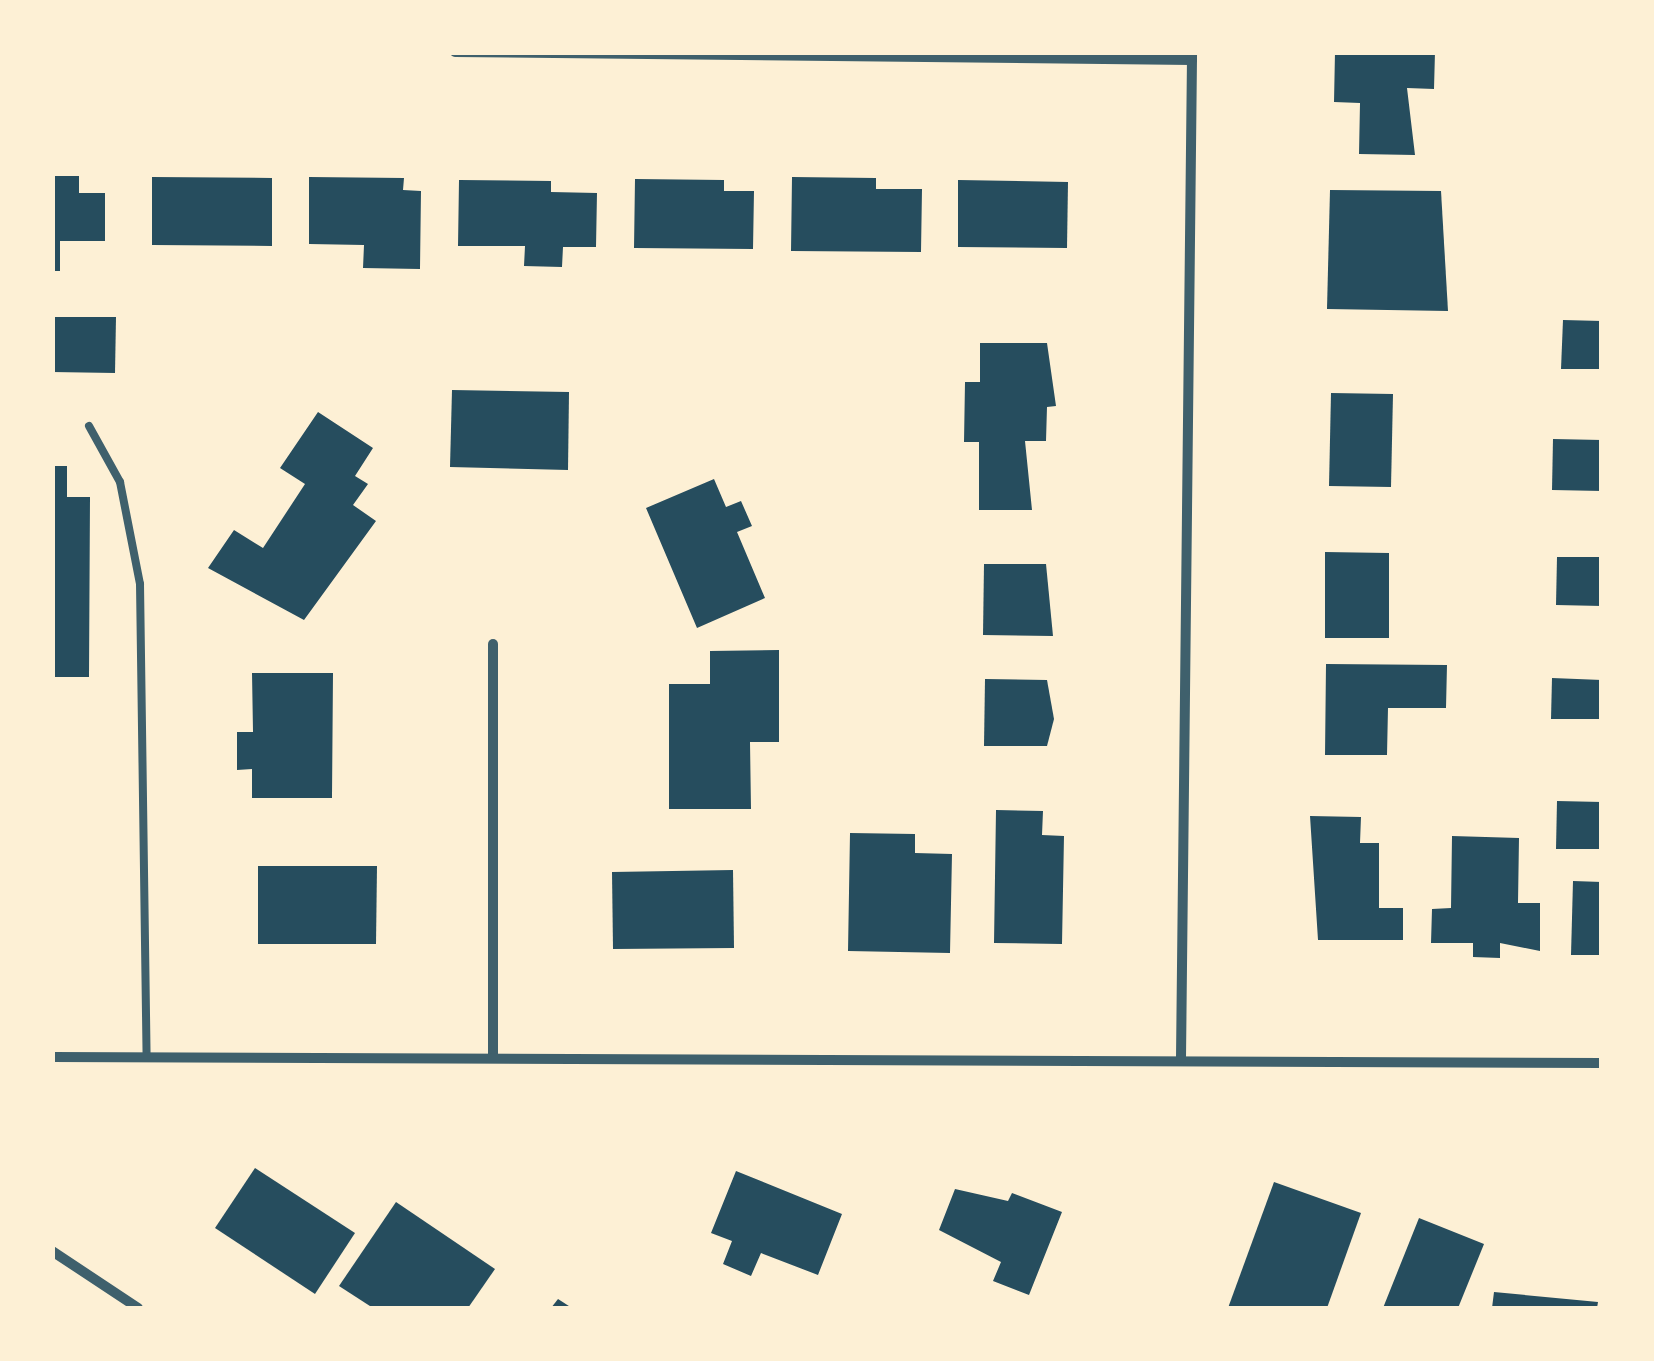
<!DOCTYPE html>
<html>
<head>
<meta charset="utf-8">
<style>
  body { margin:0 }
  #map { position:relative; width:1654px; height:1361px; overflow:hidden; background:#fdf0d5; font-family:"Open Sans",sans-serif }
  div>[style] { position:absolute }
  .building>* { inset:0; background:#264d5e }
  .service>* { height:8px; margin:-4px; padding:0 4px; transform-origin:4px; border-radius:4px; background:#3f606c }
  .minor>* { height:10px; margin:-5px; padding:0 5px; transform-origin:5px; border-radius:5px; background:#3f606c }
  span { translate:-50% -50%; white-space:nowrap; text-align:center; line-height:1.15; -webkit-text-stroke:9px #fdf0d5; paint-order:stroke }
  .frame { position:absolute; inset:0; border:55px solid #fdf0d5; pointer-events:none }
</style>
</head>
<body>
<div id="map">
  <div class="building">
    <div style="clip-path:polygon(1335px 52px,1435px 52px,1434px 89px,1407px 88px,1415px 155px,1359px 154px,1360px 103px,1334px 102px)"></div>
    <div style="clip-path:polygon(52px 176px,79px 176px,79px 193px,105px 193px,105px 241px,60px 241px,60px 271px,52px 271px)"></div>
    <div style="clip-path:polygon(152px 177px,272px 178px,272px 246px,152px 245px)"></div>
    <div style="clip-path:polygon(309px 177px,404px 178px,403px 190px,421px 191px,420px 269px,363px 268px,364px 245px,309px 244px)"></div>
    <div style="clip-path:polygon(792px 177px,876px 178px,876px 189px,922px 189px,921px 252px,791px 251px)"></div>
    <div style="clip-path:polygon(635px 179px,724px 180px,724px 191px,754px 191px,753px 249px,634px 248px)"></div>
    <div style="clip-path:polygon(459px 180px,551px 181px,551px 192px,597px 193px,596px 247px,563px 247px,562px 267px,524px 266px,525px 246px,458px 246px)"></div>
    <div style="clip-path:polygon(958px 180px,1068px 182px,1067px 248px,958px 247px)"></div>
    <div style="clip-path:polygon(1330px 190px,1441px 191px,1448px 311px,1327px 309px)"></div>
    <div style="clip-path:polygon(52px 317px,116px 317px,115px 373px,52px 372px)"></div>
    <div style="clip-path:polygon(1563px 320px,1602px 321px,1602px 369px,1561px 369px)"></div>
    <div style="clip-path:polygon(980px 343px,1047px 343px,1056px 406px,1047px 407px,1046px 441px,1025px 441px,1032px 510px,979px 510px,979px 442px,964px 442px,965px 382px,980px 382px)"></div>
    <div style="clip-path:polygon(452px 390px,569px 392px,568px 470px,450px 467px)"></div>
    <div style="clip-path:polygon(1331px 393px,1393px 394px,1391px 487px,1329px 486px)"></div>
    <div style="clip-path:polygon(318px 412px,373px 448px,355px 476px,368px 484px,353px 505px,376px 521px,304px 620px,208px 568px,234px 530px,263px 548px,305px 484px,280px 468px)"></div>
    <div style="clip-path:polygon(1553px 439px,1602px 440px,1602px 491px,1552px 490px)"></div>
    <div style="clip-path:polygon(52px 466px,67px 466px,67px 497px,90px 497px,89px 677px,52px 677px)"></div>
    <div style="clip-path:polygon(714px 479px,726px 507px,741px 501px,752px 526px,737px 532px,765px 598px,697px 628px,646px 508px)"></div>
    <div style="clip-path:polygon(1325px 552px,1389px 553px,1389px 638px,1325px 638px)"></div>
    <div style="clip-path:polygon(1557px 557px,1602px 557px,1602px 606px,1556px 605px)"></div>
    <div style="clip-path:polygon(984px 564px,1046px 564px,1053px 636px,983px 635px)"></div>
    <div style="clip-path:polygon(779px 650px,779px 742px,750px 742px,751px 809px,669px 809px,669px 684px,710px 684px,710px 651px)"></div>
    <div style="clip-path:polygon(1326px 664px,1447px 665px,1446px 708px,1388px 708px,1387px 755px,1325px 755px)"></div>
    <div style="clip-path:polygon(252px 673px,333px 673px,332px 798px,252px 798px,252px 769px,237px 770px,237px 732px,253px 732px)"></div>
    <div style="clip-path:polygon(1552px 678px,1602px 680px,1602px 719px,1551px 719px)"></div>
    <div style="clip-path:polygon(985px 679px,1047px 680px,1054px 719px,1047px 746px,984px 746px)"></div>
    <div style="clip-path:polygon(1557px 801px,1602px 802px,1602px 849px,1556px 849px)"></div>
    <div style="clip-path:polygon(996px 810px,1043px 811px,1042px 835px,1064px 836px,1062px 944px,994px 943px)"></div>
    <div style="clip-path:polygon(1310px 816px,1361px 817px,1360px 843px,1379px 843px,1379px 908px,1403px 908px,1403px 940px,1318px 940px)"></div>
    <div style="clip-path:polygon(850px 833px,915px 834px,915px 853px,952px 854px,950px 953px,848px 951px)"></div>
    <div style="clip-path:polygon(1452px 836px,1519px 838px,1518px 903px,1540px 903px,1540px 951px,1500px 943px,1500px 958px,1473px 957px,1473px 943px,1431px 943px,1432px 909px,1451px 908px)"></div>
    <div style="clip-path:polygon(258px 866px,377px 866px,376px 944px,258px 944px)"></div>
    <div style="clip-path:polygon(733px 870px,734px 948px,613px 949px,612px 872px)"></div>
    <div style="clip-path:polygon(1573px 881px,1602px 882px,1602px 955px,1571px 955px)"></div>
    <div style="clip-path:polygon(255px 1168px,355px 1233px,315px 1294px,215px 1228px)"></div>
    <div style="clip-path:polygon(736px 1171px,842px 1214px,818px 1275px,761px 1253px,751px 1276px,723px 1264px,732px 1241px,711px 1233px)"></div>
    <div style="clip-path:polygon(1274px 1182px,1361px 1213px,1327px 1308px,1228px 1308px)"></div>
    <div style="clip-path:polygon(955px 1189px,1008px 1201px,1012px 1193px,1062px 1212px,1029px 1295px,993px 1281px,1001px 1262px,939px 1230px)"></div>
    <div style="clip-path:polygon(396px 1202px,495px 1269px,468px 1308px,373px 1308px,339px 1286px)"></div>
    <div style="clip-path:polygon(1419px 1218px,1484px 1244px,1458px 1308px,1383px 1308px)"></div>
    <div style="clip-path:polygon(1494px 1292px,1598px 1302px,1597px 1308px,1492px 1308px)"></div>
    <div style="clip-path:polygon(558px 1299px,572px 1308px,551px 1308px)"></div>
  </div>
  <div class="service">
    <div style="left:89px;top:426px;width:64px;rotate:61deg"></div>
    <div style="left:120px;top:482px;width:104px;rotate:78.9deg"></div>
    <div style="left:140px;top:584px;width:473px;rotate:89.2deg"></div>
  </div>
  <div class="minor">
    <div style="left:455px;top:52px;width:737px;rotate:0.62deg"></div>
    <div style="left:493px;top:644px;width:411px;rotate:90deg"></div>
    <div style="left:52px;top:1057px;width:1550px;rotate:0.22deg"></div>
    <div style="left:1181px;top:1058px;width:1006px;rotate:-89.37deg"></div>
    <div style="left:52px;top:1251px;width:103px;rotate:33.5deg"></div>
  </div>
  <div class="frame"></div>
</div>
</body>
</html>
